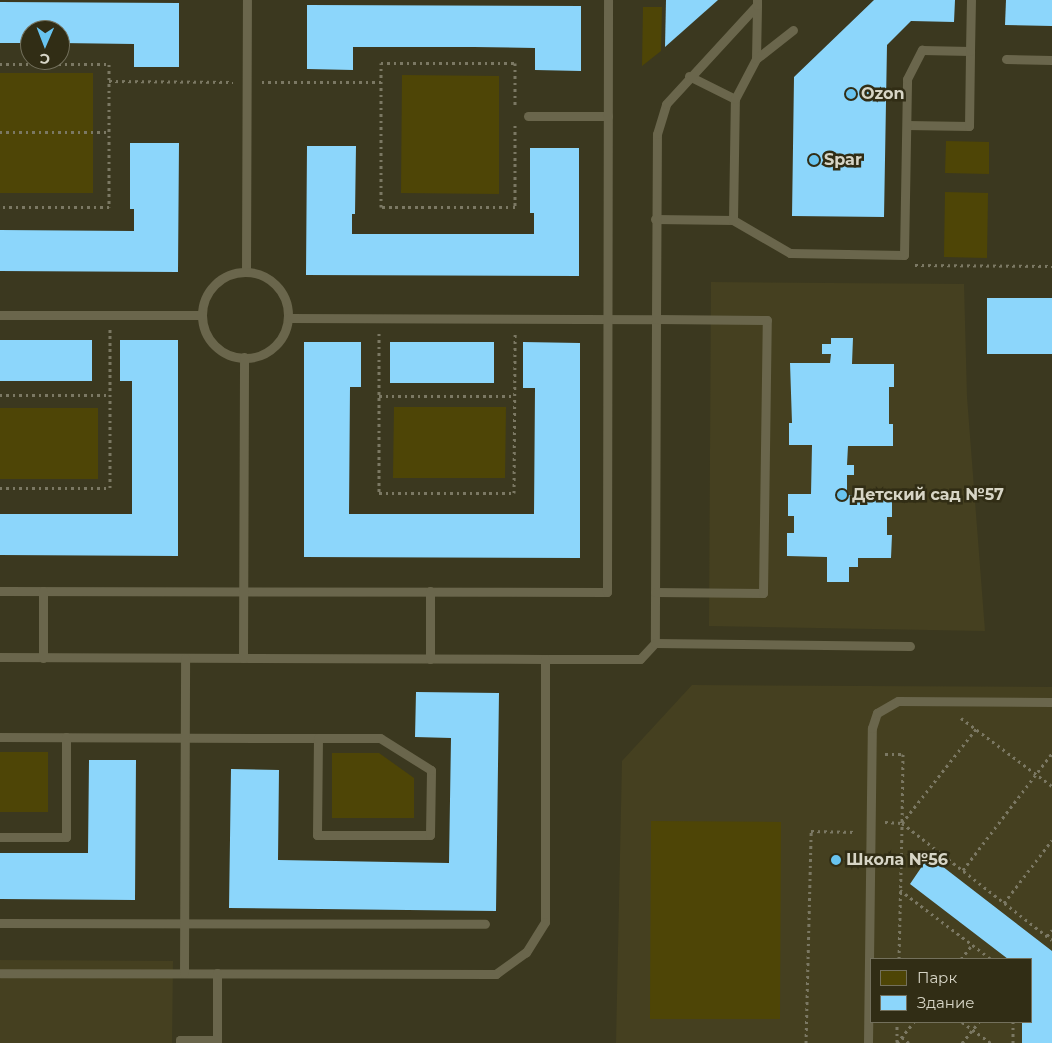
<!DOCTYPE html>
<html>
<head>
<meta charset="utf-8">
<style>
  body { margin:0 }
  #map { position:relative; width:1052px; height:1043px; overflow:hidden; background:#3b381f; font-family:Montserrat,sans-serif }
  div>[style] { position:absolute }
  .built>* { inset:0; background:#454020 }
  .green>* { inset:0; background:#4e4506 }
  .building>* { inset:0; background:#8cd6fb }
  .path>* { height:3px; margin-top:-1.5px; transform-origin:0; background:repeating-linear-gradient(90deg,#7b7863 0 2.5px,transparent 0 6.5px) }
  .service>* { height:9px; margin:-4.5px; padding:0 4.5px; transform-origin:4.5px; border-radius:4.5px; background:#6a664c }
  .service>.ring { margin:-4.5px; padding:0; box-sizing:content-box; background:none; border:9px solid #6a664c; border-radius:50% }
  .dots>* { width:14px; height:14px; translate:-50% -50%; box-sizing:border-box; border:2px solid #312d15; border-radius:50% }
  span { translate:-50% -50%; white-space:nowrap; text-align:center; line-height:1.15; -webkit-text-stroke:5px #312d15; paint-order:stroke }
  .poi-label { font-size:16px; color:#d7d5c6; font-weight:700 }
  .left { translate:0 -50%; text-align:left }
  .legend { position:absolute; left:870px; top:958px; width:162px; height:65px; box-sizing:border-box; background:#312d15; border:1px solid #73705c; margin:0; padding:6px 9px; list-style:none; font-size:15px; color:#d7d5c6 }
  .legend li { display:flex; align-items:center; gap:10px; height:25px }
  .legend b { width:25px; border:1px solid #73705c }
  .north { position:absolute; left:20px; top:20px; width:50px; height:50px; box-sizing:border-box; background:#312d15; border:1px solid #73705c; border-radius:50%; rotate:181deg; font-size:14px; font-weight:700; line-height:20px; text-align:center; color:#d7d5c6 }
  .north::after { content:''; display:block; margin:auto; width:18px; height:22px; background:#68c4f0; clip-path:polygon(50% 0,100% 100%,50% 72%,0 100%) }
</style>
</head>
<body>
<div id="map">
  <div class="built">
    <div style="clip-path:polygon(711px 282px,964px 284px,967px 397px,985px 631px,709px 626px)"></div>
    <div style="clip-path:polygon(evenodd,692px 685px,1052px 687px,1052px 1043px,616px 1043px,622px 761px,692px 685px,871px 959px,1031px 959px,1031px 1022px,871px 1022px,871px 959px)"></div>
    <div style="clip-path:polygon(0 960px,173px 961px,172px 1043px,0 1043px)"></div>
  </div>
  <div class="green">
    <div style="clip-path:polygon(643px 7px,662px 7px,661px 51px,642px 66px)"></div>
    <div style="clip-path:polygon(0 73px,93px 73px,93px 193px,0 193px)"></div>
    <div style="clip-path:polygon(402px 75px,499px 76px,499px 194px,401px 193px)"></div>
    <div style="clip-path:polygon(946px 141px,989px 142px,989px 174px,945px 173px)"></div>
    <div style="clip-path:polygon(945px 192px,988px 193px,987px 258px,944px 257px)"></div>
    <div style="clip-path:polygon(394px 407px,506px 407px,505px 478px,393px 478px)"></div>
    <div style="clip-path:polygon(0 408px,98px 408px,98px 479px,0 479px)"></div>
    <div style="clip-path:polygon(0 752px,48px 752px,48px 812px,0 812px)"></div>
    <div style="clip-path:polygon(332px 753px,379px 753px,414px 778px,414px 818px,332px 818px)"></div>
    <div style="clip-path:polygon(651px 821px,781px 822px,780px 1019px,650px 1019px)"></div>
  </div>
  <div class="building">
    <div style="clip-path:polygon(666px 0,718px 0,665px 47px)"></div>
    <div style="clip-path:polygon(874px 0,955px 0,954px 22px,911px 21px,887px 45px,884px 217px,792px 216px,794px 77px)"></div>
    <div style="clip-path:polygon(1006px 0,1052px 0,1052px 26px,1005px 25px)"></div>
    <div style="clip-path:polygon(0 2px,179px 3px,179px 67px,134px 67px,134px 44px,60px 43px,60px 30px,30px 30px,30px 43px,0 43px)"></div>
    <div style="clip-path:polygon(307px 5px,581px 6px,581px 71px,535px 70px,535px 48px,474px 47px,353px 47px,353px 70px,307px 69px)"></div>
    <div style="clip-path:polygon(130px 143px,179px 143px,178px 272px,0 271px,0 230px,134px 231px,134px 209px,130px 209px)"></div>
    <div style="clip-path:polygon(307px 146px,356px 146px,355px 214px,352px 214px,352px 234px,534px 234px,534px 213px,530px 213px,530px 148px,579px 148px,579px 276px,306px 275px)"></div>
    <div style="clip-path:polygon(987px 298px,1052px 298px,1052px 354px,987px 354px)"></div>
    <div style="clip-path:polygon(831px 338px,853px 338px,852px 364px,894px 364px,894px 387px,889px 387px,889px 424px,893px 424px,893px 446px,848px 446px,847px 465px,854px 465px,854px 475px,847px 475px,847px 495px,892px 496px,892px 517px,887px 517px,887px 535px,892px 535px,891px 558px,858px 558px,858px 567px,849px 567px,849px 582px,827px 582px,827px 557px,787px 556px,787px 533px,794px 533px,794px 516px,788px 516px,788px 494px,811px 494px,812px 445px,789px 445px,789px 423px,792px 423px,790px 363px,830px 363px,831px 354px,822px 354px,822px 344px,831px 344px)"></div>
    <div style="clip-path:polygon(0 340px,92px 340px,92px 381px,0 381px)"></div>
    <div style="clip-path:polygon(120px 340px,178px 340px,178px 556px,0 555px,0 514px,132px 514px,132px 381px,120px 381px)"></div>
    <div style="clip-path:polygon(304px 342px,361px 342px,361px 387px,350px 387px,349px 514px,534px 514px,535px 388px,523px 388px,523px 342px,580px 343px,580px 558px,304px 557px)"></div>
    <div style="clip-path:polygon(390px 342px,494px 342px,494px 383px,390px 383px)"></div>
    <div style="clip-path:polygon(416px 692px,499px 693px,496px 911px,229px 908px,231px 769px,279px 770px,278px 860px,449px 863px,451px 738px,415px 737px)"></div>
    <div style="clip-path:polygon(89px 760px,136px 760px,135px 900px,0 899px,0 853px,88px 853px)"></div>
    <div style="clip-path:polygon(929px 856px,1052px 951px,1052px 1043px,1022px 1043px,1022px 1022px,1031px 1022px,1031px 959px,1008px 959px,910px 884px)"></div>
  </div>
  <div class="path">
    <div style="left:0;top:64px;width:109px"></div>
    <div style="left:109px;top:64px;width:143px;rotate:90deg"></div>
    <div style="left:109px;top:207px;width:109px;rotate:180deg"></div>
    <div style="left:109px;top:81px;width:124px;rotate:0.5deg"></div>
    <div style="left:262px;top:82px;width:119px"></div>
    <div style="left:515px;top:125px;width:82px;rotate:90deg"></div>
    <div style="left:515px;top:207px;width:134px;rotate:180deg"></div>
    <div style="left:381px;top:207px;width:144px;rotate:-90deg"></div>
    <div style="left:381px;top:63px;width:134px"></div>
    <div style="left:515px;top:63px;width:45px;rotate:90deg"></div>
    <div style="left:0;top:132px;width:109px"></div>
    <div style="left:915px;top:265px;width:137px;rotate:0.4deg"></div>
    <div style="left:379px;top:333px;width:160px;rotate:90deg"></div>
    <div style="left:379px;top:493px;width:135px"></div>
    <div style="left:514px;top:493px;width:161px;rotate:-89.6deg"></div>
    <div style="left:0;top:395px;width:110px"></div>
    <div style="left:379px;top:396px;width:136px"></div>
    <div style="left:0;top:488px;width:110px"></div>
    <div style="left:110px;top:488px;width:160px;rotate:-90deg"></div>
    <div style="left:961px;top:718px;width:114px;rotate:36.8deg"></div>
    <div style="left:885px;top:754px;width:18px"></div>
    <div style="left:903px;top:754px;width:69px;rotate:90.8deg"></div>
    <div style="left:885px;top:822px;width:17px;rotate:3deg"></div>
    <div style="left:902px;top:823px;width:190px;rotate:38deg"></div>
    <div style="left:963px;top:870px;width:147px;rotate:-52.7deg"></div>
    <div style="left:900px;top:890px;width:114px;rotate:37.2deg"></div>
    <div style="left:1004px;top:903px;width:79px;rotate:-52.7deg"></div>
    <div style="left:1047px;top:936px;width:8px;rotate:-50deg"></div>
    <div style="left:899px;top:959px;width:136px;rotate:-88.7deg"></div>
    <div style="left:902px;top:823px;width:120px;rotate:-51.8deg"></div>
    <div style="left:961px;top:959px;width:18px;rotate:-52deg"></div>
    <div style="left:962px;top:1022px;width:36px;rotate:36deg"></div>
    <div style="left:902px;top:1037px;width:9px;rotate:41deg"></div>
    <div style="left:897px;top:1042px;width:20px;rotate:-90deg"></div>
    <div style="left:806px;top:1043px;width:212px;rotate:-88.6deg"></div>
    <div style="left:811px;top:831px;width:45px;rotate:1.3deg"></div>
    <div style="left:897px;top:1043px;width:27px;rotate:-51deg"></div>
    <div style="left:962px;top:1043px;width:27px;rotate:-51deg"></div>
    <div style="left:1013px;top:1043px;width:21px;rotate:-90deg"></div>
  </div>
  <div class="service">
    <div style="left:756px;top:59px;width:54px;rotate:-88.9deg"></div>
    <div style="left:1006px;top:59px;width:46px;rotate:1.2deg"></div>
    <div style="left:689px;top:76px;width:51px;rotate:26.6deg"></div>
    <div style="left:528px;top:116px;width:80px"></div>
    <div style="left:907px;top:125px;width:62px;rotate:0.9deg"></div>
    <div style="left:969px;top:126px;width:75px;rotate:-89.2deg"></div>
    <div style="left:655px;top:219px;width:78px;rotate:0.7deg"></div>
    <div style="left:733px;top:220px;width:66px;rotate:30.1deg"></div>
    <div style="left:790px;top:253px;width:114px;rotate:1deg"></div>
    <div style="left:904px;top:255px;width:176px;rotate:-89deg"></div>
    <div style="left:907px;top:79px;width:33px;rotate:-63deg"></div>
    <div style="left:922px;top:50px;width:48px;rotate:1.2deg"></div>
    <div style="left:970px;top:51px;width:51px;rotate:-88.9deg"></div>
    <div style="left:733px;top:220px;width:121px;rotate:-89.1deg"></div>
    <div style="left:735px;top:99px;width:45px;rotate:-62.3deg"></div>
    <div style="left:756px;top:59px;width:47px;rotate:-38.1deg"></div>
    <div style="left:246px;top:272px;width:272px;rotate:-89.8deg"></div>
    <div class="ring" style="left:202px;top:272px;width:77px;height:77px"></div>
    <div style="left:0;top:315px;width:202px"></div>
    <div style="left:288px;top:318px;width:368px;rotate:0.2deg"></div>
    <div style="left:656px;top:319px;width:324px;rotate:90.2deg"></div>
    <div style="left:655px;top:643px;width:22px;rotate:133deg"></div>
    <div style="left:640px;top:659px;width:95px;rotate:180deg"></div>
    <div style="left:0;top:591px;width:607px;rotate:0.09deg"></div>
    <div style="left:607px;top:592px;width:592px;rotate:-89.9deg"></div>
    <div style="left:655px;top:592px;width:108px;rotate:0.5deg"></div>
    <div style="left:763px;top:593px;width:273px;rotate:-89.2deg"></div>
    <div style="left:767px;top:320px;width:111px;rotate:-179.5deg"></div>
    <div style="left:656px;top:319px;width:185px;rotate:-89.7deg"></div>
    <div style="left:657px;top:134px;width:31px;rotate:-73deg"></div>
    <div style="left:666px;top:104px;width:134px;rotate:-47.4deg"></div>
    <div style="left:757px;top:5px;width:5px;rotate:-90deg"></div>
    <div style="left:655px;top:643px;width:255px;rotate:0.7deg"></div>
    <div style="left:0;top:657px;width:545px;rotate:0.21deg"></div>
    <div style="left:545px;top:659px;width:263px;rotate:90deg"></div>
    <div style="left:545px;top:922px;width:36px;rotate:122deg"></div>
    <div style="left:526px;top:952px;width:37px;rotate:144deg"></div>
    <div style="left:496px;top:974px;width:496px;rotate:-179.9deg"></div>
    <div style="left:43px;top:658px;width:67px;rotate:-90deg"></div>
    <div style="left:243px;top:658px;width:301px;rotate:-89.8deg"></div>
    <div style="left:430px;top:659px;width:68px;rotate:-90deg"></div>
    <div style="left:0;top:737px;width:318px;rotate:0.2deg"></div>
    <div style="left:318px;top:738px;width:97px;rotate:90.6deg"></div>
    <div style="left:317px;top:835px;width:113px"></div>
    <div style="left:430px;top:835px;width:65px;rotate:-89.1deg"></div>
    <div style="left:431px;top:770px;width:60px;rotate:-147.9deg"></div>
    <div style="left:380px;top:738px;width:62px;rotate:180deg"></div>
    <div style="left:0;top:837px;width:66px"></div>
    <div style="left:66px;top:837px;width:100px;rotate:-90deg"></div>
    <div style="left:0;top:923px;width:485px;rotate:0.1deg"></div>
    <div style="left:184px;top:973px;width:315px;rotate:-89.8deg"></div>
    <div style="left:180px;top:1043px;width:3px;rotate:-90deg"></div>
    <div style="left:180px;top:1040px;width:37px"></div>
    <div style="left:217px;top:1043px;width:70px;rotate:-90deg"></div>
    <div style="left:868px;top:1043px;width:315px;rotate:-89.3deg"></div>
    <div style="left:872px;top:728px;width:16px;rotate:-72deg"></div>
    <div style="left:877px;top:713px;width:24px;rotate:-30deg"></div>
    <div style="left:898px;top:701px;width:154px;rotate:0.4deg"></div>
  </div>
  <div class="dots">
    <div style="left:851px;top:94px;background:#68c4f0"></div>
    <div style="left:814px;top:160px;background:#68c4f0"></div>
    <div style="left:842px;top:495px;background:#68c4f0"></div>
    <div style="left:836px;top:860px;background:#68c4f0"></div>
  </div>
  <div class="poi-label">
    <span class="left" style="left:861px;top:94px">Ozon</span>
    <span class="left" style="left:824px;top:160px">Spar</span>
    <span class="left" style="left:852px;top:495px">Детский сад №57</span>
    <span class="left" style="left:846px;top:860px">Школа №56</span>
  </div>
  <ul class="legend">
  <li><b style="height:14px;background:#4e4506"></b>Парк</li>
  <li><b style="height:14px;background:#8cd6fb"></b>Здание</li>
  </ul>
  <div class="north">С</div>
</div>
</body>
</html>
